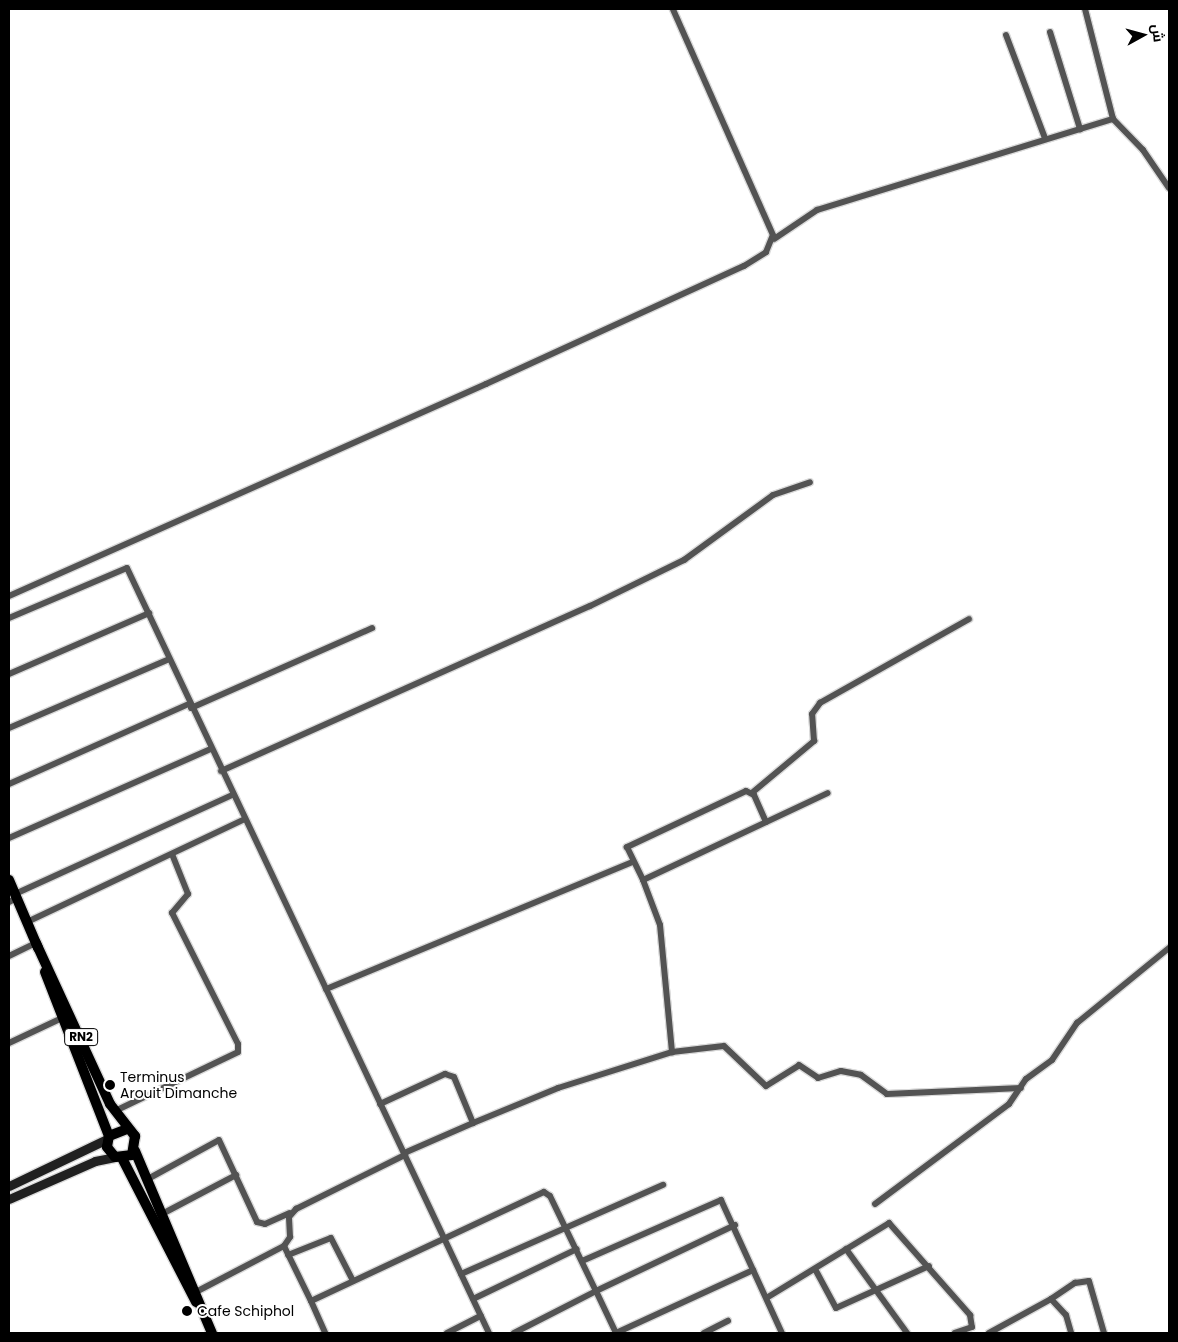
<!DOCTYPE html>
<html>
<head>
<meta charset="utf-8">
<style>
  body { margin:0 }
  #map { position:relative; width:1178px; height:1342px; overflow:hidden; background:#fff; font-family:Poppins,Cairo,sans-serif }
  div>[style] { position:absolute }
  .roads { filter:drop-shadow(1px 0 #dbdbdb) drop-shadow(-1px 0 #dbdbdb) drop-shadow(0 1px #dbdbdb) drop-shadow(0 -1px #dbdbdb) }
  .street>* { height:6px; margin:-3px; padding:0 3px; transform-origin:3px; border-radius:3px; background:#535353 }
  .secondary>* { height:9px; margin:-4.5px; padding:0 4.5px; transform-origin:4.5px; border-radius:4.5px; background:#202020 }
  .primary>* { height:10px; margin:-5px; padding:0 5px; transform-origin:5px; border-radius:5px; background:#000 }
  .dots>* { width:14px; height:14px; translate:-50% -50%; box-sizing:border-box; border:2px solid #fff; border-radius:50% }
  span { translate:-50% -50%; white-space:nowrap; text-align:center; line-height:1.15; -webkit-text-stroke:4px #fff; paint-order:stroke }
  .shield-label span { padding:1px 4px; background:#fff; border:1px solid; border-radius:4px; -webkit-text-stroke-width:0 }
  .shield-label { font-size:12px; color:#000; font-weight:700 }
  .poi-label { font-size:14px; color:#000 }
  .left { translate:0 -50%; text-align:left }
  .frame { position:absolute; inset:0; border:10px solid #000; pointer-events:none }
  .north { position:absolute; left:1118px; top:10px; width:50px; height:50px; -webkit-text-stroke:4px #fff; paint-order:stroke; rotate:83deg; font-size:14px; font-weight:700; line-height:20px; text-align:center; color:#000 }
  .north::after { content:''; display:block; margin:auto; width:18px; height:22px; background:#000; clip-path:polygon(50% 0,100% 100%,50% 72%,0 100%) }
</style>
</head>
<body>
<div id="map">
  <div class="roads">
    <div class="street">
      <div style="left:1085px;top:9px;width:114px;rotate:75.7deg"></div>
      <div style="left:1113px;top:119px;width:43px;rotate:45.9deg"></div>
      <div style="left:1143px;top:150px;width:46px;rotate:55.6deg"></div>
      <div style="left:1050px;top:32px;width:102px;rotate:72.8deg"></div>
      <div style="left:1006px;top:35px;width:110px;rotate:69.3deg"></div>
      <div style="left:774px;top:239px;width:52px;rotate:-34deg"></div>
      <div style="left:817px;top:210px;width:310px;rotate:-17.1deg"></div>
      <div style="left:9px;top:596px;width:522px;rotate:-23.96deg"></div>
      <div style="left:486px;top:384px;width:284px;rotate:-24.6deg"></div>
      <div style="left:744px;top:266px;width:26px;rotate:-32deg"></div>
      <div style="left:766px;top:252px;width:18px;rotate:-68deg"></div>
      <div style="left:773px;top:235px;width:247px;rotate:-113.9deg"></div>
      <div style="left:9px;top:618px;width:128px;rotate:-23deg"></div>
      <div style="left:127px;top:568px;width:846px;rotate:64.68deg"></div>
      <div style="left:9px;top:674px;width:153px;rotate:-23.5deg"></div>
      <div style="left:191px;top:708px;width:198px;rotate:-23.8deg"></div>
      <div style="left:9px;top:728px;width:174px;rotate:-23.3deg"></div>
      <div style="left:221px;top:771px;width:404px;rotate:-24.1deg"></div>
      <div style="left:590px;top:606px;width:105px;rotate:-26.1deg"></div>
      <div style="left:684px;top:560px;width:110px;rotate:-36.1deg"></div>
      <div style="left:773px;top:495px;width:39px;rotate:-19deg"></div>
      <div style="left:9px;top:784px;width:197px;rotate:-24deg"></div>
      <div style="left:753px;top:792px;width:80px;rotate:-39.9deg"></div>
      <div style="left:814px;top:741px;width:27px;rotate:-94deg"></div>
      <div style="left:812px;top:714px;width:14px;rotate:-54deg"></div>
      <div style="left:820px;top:703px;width:171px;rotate:-29.4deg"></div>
      <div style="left:766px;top:822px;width:30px;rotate:-114deg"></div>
      <div style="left:754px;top:795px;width:9px;rotate:-153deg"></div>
      <div style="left:746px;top:791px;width:132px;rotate:154.8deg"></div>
      <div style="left:627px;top:847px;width:37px;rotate:64deg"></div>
      <div style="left:643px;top:880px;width:204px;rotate:-25.2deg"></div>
      <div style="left:9px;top:838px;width:221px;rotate:-23.8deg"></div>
      <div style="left:643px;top:880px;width:48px;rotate:69.3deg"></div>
      <div style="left:660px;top:925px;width:128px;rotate:84.6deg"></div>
      <div style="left:672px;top:1052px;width:52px;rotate:-6.6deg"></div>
      <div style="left:724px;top:1046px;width:58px;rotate:43.6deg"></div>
      <div style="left:766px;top:1086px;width:39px;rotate:-32deg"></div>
      <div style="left:799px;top:1065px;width:23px;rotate:34deg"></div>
      <div style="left:818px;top:1078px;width:24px;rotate:-17deg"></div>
      <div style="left:841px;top:1071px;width:20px;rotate:11deg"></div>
      <div style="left:861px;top:1075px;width:32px;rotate:36deg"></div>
      <div style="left:887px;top:1094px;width:134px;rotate:-2.6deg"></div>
      <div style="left:15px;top:894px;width:239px;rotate:-24.5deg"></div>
      <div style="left:9px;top:902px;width:9px;rotate:-27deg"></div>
      <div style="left:27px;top:922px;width:239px;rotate:-25.3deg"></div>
      <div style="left:9px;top:956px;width:30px;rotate:-26deg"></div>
      <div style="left:326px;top:989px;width:332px;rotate:-22.5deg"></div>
      <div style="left:9px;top:1043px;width:61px;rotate:-25.3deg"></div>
      <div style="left:380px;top:1104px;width:72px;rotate:-24.8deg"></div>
      <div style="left:445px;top:1074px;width:9px;rotate:18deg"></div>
      <div style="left:454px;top:1077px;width:50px;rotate:67.6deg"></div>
      <div style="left:473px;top:1123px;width:75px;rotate:156.5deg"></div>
      <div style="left:115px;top:1111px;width:136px;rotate:-25.6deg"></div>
      <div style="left:238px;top:1052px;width:8px;rotate:-90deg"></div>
      <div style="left:238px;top:1044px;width:147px;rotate:-116.7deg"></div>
      <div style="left:172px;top:913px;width:25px;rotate:-50deg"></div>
      <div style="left:188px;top:894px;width:43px;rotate:-111.8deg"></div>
      <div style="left:473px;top:1123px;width:92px;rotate:-22.4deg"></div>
      <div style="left:558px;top:1088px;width:120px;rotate:-17.5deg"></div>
      <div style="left:146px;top:1180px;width:83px;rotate:-28.7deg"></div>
      <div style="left:219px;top:1140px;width:90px;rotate:65.1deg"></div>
      <div style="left:257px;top:1222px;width:8px;rotate:14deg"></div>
      <div style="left:265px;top:1224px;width:27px;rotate:-24deg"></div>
      <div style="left:875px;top:1204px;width:167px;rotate:-36.7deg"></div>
      <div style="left:1009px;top:1104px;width:30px;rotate:-56deg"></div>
      <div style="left:1026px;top:1079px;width:32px;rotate:-36deg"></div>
      <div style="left:1052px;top:1060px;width:45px;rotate:-56deg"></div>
      <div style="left:1077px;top:1023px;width:119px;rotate:-39.2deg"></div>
      <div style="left:162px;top:1214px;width:84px;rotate:-27.8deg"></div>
      <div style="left:284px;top:1246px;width:11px;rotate:-56deg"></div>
      <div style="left:290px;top:1237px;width:20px;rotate:-93deg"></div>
      <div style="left:289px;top:1217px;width:11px;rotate:-49deg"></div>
      <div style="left:296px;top:1209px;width:122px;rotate:-26.4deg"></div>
      <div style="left:846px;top:1249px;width:104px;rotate:54deg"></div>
      <div style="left:288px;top:1255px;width:46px;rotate:-21.6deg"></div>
      <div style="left:331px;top:1238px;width:48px;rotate:62.9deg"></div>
      <div style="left:582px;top:1261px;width:152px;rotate:-23.7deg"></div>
      <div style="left:721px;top:1200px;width:146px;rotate:65.4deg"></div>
      <div style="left:815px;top:1269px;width:44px;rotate:61.7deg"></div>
      <div style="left:836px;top:1308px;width:102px;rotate:-24.3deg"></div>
      <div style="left:461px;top:1274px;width:221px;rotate:-23.8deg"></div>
      <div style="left:192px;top:1294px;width:104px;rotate:-27.6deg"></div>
      <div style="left:284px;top:1246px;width:61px;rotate:63.9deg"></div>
      <div style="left:311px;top:1301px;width:257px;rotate:-25.1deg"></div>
      <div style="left:544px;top:1192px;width:7px;rotate:34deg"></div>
      <div style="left:550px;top:1196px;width:106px;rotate:64.2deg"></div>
      <div style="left:596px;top:1291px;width:154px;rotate:-25.4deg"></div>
      <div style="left:768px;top:1297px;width:142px;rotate:-31.4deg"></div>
      <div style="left:889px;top:1223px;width:123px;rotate:48.6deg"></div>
      <div style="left:970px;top:1315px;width:12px;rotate:81deg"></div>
      <div style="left:972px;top:1327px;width:18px;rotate:161deg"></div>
      <div style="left:473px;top:1299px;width:115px;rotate:-25.7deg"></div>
      <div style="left:1051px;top:1299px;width:29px;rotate:-34deg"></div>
      <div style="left:1075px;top:1283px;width:14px;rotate:-8deg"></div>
      <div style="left:1089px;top:1281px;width:54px;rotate:73.9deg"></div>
      <div style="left:311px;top:1301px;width:35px;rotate:66deg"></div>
      <div style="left:447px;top:1333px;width:38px;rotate:-27deg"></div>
      <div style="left:514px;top:1333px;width:92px;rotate:-27.1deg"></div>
      <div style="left:596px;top:1291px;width:47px;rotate:64.5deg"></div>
      <div style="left:616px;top:1333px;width:151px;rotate:-24.7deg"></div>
      <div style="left:704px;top:1333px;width:27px;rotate:-27deg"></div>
      <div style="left:989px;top:1333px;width:71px;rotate:-28.7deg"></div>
      <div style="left:1051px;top:1299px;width:22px;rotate:47deg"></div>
      <div style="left:1066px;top:1315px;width:19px;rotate:74deg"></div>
    </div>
    <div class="secondary">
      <div style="left:9px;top:1186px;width:109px;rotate:-25.6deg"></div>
      <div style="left:9px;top:1199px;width:94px;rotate:-23.8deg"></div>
      <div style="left:95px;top:1161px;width:20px;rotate:-11deg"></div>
    </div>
    <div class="primary">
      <div style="left:9px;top:880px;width:74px;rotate:66.9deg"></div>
      <div style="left:36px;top:943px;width:177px;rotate:65.3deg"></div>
      <div style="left:110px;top:1104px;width:41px;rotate:52deg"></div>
      <div style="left:135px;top:1136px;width:19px;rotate:99deg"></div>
      <div style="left:132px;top:1155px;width:17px;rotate:173deg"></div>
      <div style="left:115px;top:1157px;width:13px;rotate:-129deg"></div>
      <div style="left:107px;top:1147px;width:11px;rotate:-80deg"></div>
      <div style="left:109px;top:1136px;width:19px;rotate:-21deg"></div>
      <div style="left:45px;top:972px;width:176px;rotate:68.7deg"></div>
      <div style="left:135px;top:1151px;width:198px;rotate:67.1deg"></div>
      <div style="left:122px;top:1158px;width:162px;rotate:62.8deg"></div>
    </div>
  </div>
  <div class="dots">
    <div style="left:110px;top:1085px;background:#000"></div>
    <div style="left:187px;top:1311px;background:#000"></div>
  </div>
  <div class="shield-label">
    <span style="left:81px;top:1037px">RN2</span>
  </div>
  <div class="poi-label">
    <span class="left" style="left:120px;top:1085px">Terminus<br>Arouit Dimanche</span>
    <span class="left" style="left:197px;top:1311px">Cafe Schiphol</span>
  </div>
  <div class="frame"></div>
  <div class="north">ش</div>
</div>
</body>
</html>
